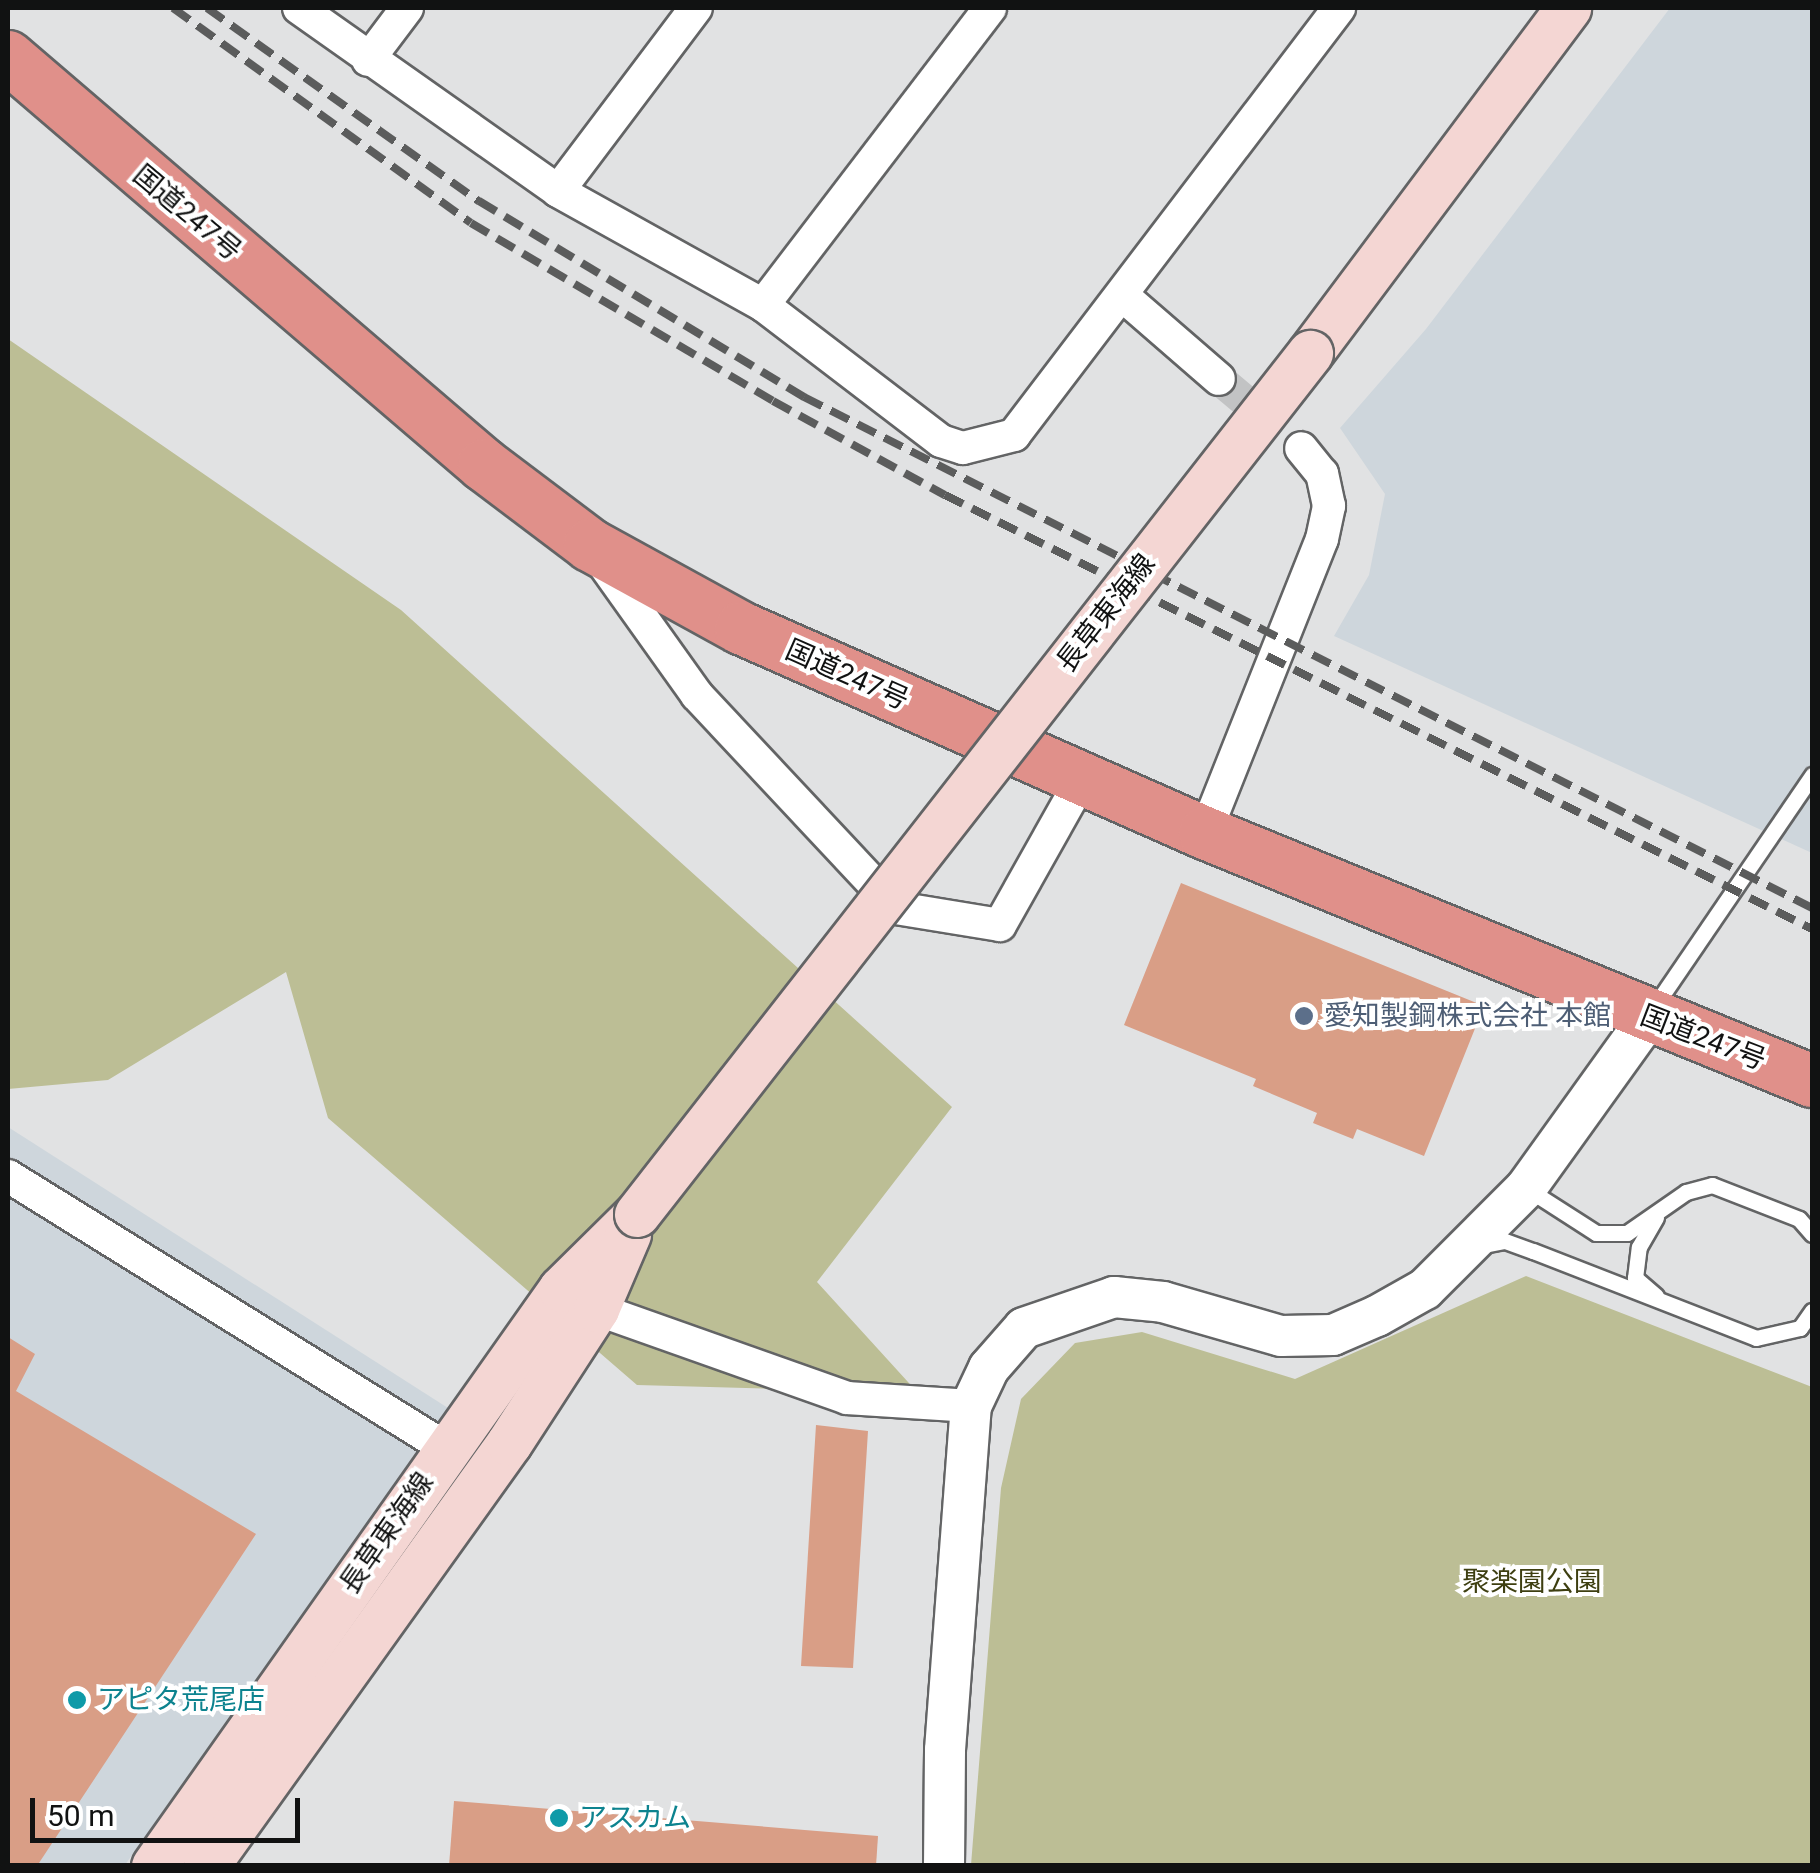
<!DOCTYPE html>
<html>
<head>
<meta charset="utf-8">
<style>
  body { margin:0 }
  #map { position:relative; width:1820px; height:1873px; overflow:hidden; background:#e1e2e3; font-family:Roboto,"Noto Sans JP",sans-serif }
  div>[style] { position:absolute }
  .built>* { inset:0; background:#ced6dc }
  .green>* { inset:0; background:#bcbe95 }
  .building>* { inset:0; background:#d99e86 }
  .minor-tunnel>* { height:32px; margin-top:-16px; transform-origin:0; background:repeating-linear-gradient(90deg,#c2c3c4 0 32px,transparent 0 48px) }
  .roads { filter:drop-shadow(2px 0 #636465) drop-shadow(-2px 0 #636465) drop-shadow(0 2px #636465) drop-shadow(0 -2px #636465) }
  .service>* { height:15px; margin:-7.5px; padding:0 7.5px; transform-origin:7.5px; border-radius:7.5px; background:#fff }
  .minor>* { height:32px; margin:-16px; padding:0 16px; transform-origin:16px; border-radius:16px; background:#fff }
  .tertiary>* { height:40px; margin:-20px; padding:0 20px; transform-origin:20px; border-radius:20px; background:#fff }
  .secondary>* { height:45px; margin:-22.5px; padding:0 22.5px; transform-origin:22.5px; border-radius:22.5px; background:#f4d6d3 }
  .trunk>* { height:52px; margin:-26px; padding:0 26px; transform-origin:26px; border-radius:26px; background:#e0908a }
  .rail>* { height:8px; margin-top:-4px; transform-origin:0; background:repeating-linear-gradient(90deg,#5b5c5c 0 20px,transparent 0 30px) }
  .bridges { filter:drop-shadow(2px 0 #636465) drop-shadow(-2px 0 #636465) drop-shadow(0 2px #636465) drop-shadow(0 -2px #636465) }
  .secondary-bridge>* { height:45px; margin:-22.5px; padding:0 22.5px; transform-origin:22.5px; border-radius:22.5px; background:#f4d6d3 }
  .dots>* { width:28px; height:28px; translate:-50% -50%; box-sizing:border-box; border:5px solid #fff; border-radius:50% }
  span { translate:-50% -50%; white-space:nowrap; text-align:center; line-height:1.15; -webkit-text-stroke:8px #fff; paint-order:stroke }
  .street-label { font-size:28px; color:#111212 }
  .service-label { font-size:28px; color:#4e5e75 }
  .left { translate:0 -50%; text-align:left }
  .park-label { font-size:28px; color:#3e3f11 }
  .culture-label { font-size:28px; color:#0d838f }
  .frame { position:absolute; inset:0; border:10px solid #111212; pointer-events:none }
  .scale { position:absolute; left:30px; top:1798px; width:270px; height:45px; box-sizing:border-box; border:5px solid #111212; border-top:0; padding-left:12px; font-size:30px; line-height:35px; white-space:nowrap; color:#111212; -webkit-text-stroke:8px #fff; paint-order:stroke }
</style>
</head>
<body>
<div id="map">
  <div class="built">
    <div style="clip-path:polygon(1670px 8px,1812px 8px,1812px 853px,1334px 636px,1369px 575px,1385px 494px,1340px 428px,1426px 329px)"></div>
    <div style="clip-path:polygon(8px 1127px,448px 1408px,125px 1865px,8px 1865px)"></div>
  </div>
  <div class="green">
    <div style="clip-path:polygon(8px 339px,401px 610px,952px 1107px,817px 1282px,918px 1393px,637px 1385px,328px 1118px,286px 972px,108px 1080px,8px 1089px)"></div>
    <div style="clip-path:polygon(1526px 1276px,1812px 1387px,1812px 1865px,971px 1865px,1001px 1488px,1021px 1399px,1075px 1343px,1142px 1332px,1295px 1379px)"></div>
  </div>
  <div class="building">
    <div style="clip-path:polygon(1181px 883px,1484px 1006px,1424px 1156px,1357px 1129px,1353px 1139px,1313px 1123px,1317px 1113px,1253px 1086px,1256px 1079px,1124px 1025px)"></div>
    <div style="clip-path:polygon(8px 1337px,35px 1354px,16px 1391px,256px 1534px,37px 1866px,8px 1866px)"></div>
    <div style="clip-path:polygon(816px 1425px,868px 1431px,853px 1668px,801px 1666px)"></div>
    <div style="clip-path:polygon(454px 1801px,878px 1836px,876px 1866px,449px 1866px)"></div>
  </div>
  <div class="minor-tunnel">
    <div style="left:1219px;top:379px;width:107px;rotate:40.1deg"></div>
  </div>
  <div class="roads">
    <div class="service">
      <div style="left:1654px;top:1007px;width:281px;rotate:-55.7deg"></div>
      <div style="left:1526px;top:1188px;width:83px;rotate:32.7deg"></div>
      <div style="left:1596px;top:1233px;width:31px"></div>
      <div style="left:1627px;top:1233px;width:72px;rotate:-34.8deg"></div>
      <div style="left:1686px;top:1192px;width:27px;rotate:-15deg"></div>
      <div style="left:1712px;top:1185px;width:93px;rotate:21.3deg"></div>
      <div style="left:1799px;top:1219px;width:20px;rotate:49deg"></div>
      <div style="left:1484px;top:1245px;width:21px;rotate:-11deg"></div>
      <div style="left:1505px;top:1241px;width:30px;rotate:20deg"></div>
      <div style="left:1533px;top:1251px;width:239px;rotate:21.3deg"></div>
      <div style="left:1756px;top:1338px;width:45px;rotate:-12.8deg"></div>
      <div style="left:1800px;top:1328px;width:21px;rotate:-55deg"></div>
      <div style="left:1656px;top:1296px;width:28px;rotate:-139deg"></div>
      <div style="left:1635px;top:1278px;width:31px;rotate:-83deg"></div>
      <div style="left:1639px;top:1247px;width:34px;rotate:-60deg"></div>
    </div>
    <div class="minor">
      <div style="left:299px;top:8px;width:317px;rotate:35.2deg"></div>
      <div style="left:558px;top:191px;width:235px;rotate:29.1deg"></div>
      <div style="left:763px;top:305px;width:224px;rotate:37.4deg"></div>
      <div style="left:941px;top:441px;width:23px;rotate:18deg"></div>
      <div style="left:963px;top:448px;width:53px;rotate:-14.3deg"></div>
      <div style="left:1014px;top:435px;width:537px;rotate:-52.72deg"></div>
      <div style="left:368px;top:60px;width:65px;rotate:-53.1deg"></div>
      <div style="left:558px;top:191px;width:229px;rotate:-53deg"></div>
      <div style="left:1122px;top:295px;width:128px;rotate:40.9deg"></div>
      <div style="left:763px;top:305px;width:374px;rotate:-52.6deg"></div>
      <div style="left:600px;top:559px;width:167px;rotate:54.5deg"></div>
      <div style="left:697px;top:695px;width:291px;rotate:46.9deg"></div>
      <div style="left:896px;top:908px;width:105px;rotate:9.3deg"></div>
      <div style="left:1000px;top:925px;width:167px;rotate:-60.7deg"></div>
      <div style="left:1205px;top:833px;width:316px;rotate:-68.3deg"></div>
      <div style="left:1322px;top:539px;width:34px;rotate:-78deg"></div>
      <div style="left:1329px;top:506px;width:33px;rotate:-102deg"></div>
      <div style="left:1322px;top:474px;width:33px;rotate:-129deg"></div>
      <div style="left:8px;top:1176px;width:516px;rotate:31.84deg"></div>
      <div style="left:596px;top:1309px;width:266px;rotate:19.5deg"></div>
      <div style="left:847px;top:1398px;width:124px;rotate:3.7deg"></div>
    </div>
    <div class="tertiary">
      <div style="left:944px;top:1866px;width:116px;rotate:-89.5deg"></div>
      <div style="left:945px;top:1750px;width:345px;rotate:-85.7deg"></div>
      <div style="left:971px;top:1406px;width:42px;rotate:-64.7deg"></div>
      <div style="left:989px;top:1368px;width:53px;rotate:-48.8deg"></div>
      <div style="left:1024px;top:1328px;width:95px;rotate:-19deg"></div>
      <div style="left:1114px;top:1297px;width:49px;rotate:5.8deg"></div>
      <div style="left:1163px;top:1302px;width:123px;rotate:16.1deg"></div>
      <div style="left:1281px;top:1336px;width:52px;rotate:-1.1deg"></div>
      <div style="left:1333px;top:1335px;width:48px;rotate:-23.4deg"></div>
      <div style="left:1377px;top:1316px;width:55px;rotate:-29.4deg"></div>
      <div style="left:1425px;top:1289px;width:143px;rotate:-45deg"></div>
      <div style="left:1526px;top:1188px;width:209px;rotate:-54.3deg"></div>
    </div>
    <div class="secondary">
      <div style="left:1310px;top:353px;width:431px;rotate:-53.2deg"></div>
      <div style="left:154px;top:1866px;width:706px;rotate:-54.8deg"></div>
      <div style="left:561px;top:1289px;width:107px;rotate:-44.6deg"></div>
      <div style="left:206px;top:1866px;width:520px;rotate:-54.39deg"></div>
      <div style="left:509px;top:1443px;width:160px;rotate:-57deg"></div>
      <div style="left:596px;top:1309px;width:82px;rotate:-66.9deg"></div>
    </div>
    <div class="trunk">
      <div style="left:8px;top:57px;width:627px;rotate:40.6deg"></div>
      <div style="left:484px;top:465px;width:133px;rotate:37deg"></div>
      <div style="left:590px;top:545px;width:172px;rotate:28.8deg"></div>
      <div style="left:741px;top:628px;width:507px;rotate:23.84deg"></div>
      <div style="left:1205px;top:833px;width:656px;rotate:22.22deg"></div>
    </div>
  </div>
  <div class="rail">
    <div style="left:173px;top:8px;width:367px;rotate:35.8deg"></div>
    <div style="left:471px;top:223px;width:351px;rotate:30.5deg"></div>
    <div style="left:773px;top:401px;width:196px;rotate:28.7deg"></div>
    <div style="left:945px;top:495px;width:970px;rotate:26.59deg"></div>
    <div style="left:207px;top:8px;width:334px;rotate:35.4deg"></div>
    <div style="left:479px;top:201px;width:380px;rotate:31.1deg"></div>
    <div style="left:804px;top:397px;width:1130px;rotate:26.88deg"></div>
  </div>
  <div class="bridges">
    <div class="secondary-bridge">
      <div style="left:637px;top:1214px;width:1093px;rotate:-51.99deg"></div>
    </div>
  </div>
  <div class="dots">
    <div style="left:1304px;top:1016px;background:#5c6f8a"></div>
    <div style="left:77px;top:1700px;background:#0f9aa8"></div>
    <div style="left:559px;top:1818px;background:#0f9aa8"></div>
  </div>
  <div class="street-label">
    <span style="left:187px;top:213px;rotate:40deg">国道247号</span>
    <span style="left:1106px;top:613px;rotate:-52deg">長草東海線</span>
    <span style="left:847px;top:675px;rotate:24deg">国道247号</span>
    <span style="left:1703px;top:1038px;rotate:21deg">国道247号</span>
    <span style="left:387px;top:1533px;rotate:-55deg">長草東海線</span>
  </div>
  <div class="service-label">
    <span class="left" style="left:1324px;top:1016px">愛知製鋼株式会社 本館</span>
  </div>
  <div class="park-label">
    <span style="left:1532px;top:1582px">聚楽園公園</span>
  </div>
  <div class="culture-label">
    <span class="left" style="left:97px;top:1700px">アピタ荒尾店</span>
    <span class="left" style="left:579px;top:1818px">アスカム</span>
  </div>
  <div class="frame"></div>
  <div class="scale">50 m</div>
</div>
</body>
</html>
